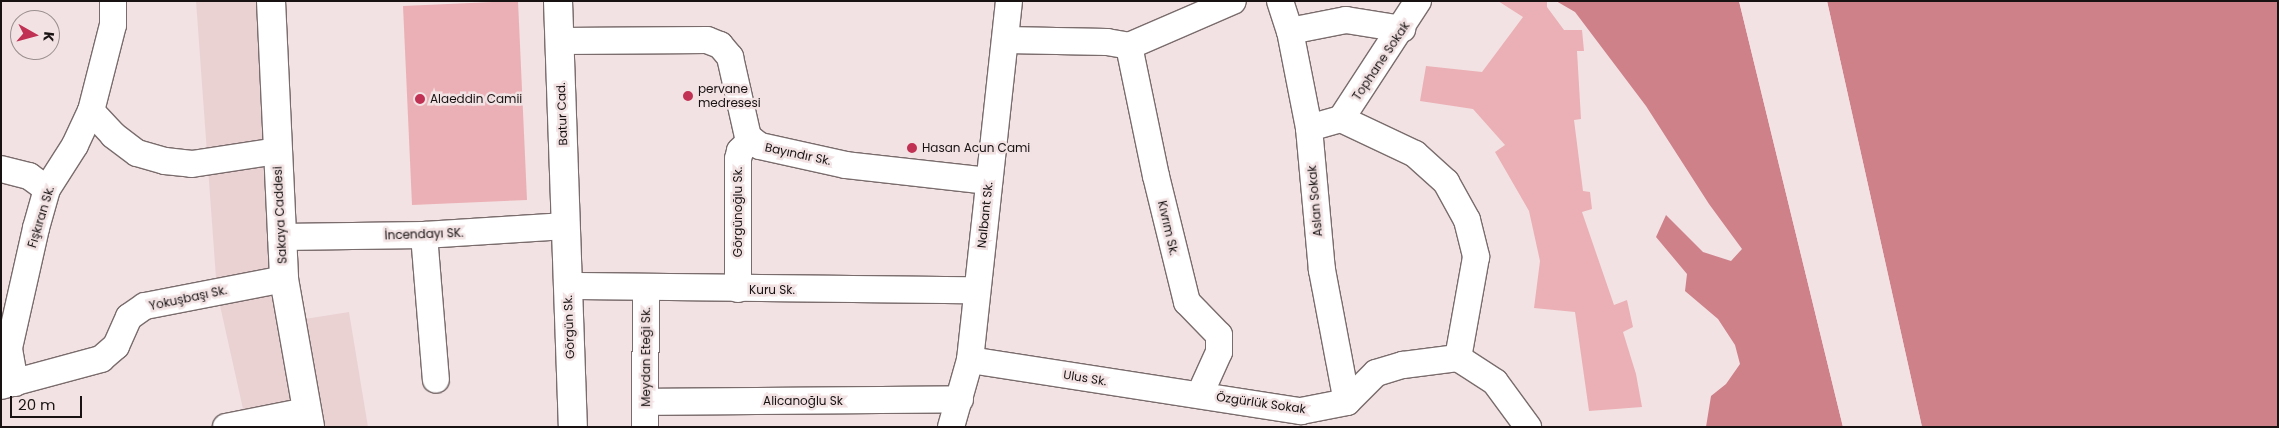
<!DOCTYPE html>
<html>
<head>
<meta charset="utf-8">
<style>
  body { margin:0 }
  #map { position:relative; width:2279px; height:428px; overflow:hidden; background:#f2e2e3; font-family:Poppins,sans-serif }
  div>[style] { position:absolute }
  .built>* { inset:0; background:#ead2d3 }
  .green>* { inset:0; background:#ebb0b5 }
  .water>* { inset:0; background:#cf818a }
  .pier>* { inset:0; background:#f2e2e3 }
  .roads { filter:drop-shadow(1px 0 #7a6c6d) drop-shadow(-1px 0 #7a6c6d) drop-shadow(0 1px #7a6c6d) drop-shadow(0 -1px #7a6c6d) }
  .minor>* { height:26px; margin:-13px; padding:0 13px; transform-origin:13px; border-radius:13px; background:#fff }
  .major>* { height:28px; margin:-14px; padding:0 14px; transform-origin:14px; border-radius:14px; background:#fff }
  .highway>* { height:28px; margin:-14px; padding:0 14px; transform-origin:14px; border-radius:14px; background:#fff }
  .dots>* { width:14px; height:14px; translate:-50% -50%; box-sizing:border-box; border:2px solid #f2e2e3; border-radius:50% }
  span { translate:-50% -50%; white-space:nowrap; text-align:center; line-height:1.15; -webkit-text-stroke:5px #f2e2e3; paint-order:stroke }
  .street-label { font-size:12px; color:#181213 }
  .poi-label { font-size:12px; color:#181213 }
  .left { translate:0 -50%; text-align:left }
  .frame { position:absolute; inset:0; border:2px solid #181213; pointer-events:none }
  .north { position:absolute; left:10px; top:10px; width:50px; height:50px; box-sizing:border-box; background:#f2e2e3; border:1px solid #9b8f90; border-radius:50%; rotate:97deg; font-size:14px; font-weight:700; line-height:20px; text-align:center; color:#181213 }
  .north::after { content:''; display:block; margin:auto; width:18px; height:22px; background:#c13153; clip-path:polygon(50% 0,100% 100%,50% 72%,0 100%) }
  .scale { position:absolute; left:10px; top:396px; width:72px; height:22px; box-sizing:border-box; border:2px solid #181213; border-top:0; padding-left:6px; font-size:15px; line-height:18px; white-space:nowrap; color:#181213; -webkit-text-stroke:4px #f2e2e3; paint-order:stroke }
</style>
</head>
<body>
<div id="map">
  <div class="built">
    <div style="clip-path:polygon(196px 1px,271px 1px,292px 321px,349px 312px,368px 427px,247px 427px,217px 292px)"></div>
  </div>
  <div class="green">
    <div style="clip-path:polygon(518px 1px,527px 200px,412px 205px,403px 6px)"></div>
    <div style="clip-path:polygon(1498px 1px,1547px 1px,1547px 7px,1564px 30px,1582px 30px,1584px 51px,1577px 51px,1581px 119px,1574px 120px,1583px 191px,1590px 192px,1592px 209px,1582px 212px,1614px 305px,1627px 300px,1633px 327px,1623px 332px,1636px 374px,1642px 407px,1589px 411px,1575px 312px,1534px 308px,1540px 261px,1529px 211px,1495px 152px,1505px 145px,1473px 109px,1420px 101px,1426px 66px,1482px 72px,1523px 17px)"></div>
  </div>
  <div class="water">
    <div style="clip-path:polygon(1556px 1px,1739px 1px,1843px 427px,1706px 427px,1711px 396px,1726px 384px,1740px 364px,1735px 345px,1718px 319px,1685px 291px,1687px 274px,1656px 237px,1666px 215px,1703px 252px,1731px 261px,1742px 249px,1709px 204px,1646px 106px,1575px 12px)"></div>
    <div style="clip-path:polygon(1827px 1px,2278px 1px,2278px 427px,1922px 427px)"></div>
  </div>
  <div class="pier">
    <div style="clip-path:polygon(1739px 1px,1741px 1px,1846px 427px,1843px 427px)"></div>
    <div style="clip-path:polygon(1825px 1px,1827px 1px,1922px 427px,1919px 427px)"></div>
  </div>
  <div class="roads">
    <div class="minor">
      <div style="left:1280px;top:1px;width:32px;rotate:72deg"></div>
      <div style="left:1290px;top:31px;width:99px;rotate:78.9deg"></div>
      <div style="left:1309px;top:128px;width:143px;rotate:84.8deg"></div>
      <div style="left:1322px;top:270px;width:134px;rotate:79.3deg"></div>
      <div style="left:1290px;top:31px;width:57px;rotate:-11.1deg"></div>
      <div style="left:1346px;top:20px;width:57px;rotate:9.1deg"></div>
      <div style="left:1006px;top:40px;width:101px;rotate:1.1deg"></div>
      <div style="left:1107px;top:42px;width:22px;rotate:10deg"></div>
      <div style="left:560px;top:41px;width:147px;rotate:-0.4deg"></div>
      <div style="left:707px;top:40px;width:14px;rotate:21deg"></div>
      <div style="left:720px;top:45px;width:16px;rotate:50deg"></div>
      <div style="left:730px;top:57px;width:82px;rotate:77.3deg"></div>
      <div style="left:748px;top:137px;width:15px;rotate:37deg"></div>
      <div style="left:760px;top:146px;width:88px;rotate:12.5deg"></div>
      <div style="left:846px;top:165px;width:144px;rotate:6.4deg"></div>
      <div style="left:1129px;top:46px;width:133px;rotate:78.3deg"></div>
      <div style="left:1156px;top:176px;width:130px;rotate:76.2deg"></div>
      <div style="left:1187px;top:302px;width:46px;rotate:45.9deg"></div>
      <div style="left:1219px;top:335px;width:17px;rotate:90deg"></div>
      <div style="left:1219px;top:352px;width:46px;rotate:114.3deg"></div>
      <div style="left:1129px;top:46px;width:113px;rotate:-23.4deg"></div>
      <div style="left:91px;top:111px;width:33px;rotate:47deg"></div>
      <div style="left:113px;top:135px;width:30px;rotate:37deg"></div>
      <div style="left:137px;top:153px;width:29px;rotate:16deg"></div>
      <div style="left:165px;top:161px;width:27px;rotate:6deg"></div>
      <div style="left:192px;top:164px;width:86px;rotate:-8.7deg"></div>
      <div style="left:1341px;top:119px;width:141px;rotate:-56.9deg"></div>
      <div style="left:1309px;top:128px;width:33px;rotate:-16deg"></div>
      <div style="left:1341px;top:119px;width:82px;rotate:25.3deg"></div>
      <div style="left:1415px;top:154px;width:42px;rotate:42.1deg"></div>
      <div style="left:1446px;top:182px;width:43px;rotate:61.1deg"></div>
      <div style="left:1467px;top:220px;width:38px;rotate:76deg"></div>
      <div style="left:1476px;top:257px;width:103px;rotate:100.1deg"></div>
      <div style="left:1px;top:169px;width:29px;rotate:14deg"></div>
      <div style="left:29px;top:176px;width:22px;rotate:36deg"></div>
      <div style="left:424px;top:235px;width:145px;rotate:85.3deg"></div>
      <div style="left:281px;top:237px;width:143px;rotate:-0.8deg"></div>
      <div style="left:424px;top:235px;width:142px;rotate:-3.6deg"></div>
      <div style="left:568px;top:286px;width:409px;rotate:0.6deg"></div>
      <div style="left:738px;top:289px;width:130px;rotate:-90deg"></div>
      <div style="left:738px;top:159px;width:8px;rotate:-76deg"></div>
      <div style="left:740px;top:151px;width:16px;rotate:-45deg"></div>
      <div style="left:970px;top:360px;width:335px;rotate:8.8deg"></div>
      <div style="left:1301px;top:411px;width:47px;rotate:-11.1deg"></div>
      <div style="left:1347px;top:402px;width:41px;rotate:-45deg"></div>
      <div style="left:1376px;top:373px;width:28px;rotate:-17deg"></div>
      <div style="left:1403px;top:365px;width:55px;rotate:-7.3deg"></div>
      <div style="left:1458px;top:358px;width:44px;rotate:33deg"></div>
      <div style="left:1495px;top:382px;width:56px;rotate:53.7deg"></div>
      <div style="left:15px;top:383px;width:36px;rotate:-100deg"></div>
      <div style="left:9px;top:348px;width:123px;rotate:-77.3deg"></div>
      <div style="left:36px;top:228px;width:41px;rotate:-74.2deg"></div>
      <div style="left:47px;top:189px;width:52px;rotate:-57.5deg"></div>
      <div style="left:75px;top:145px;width:38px;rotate:-65deg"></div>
      <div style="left:91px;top:111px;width:89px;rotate:-75.7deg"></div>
      <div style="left:113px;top:25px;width:24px;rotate:-90deg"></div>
      <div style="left:1px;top:386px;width:104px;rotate:-15.1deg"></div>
      <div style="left:101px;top:359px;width:20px;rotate:-41deg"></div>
      <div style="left:116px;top:346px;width:32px;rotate:-66deg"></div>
      <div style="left:129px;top:317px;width:19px;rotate:-35deg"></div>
      <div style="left:145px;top:306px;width:142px;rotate:-11deg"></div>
      <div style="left:646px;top:402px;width:314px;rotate:-0.5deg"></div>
      <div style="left:226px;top:427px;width:83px;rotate:-11.2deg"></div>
      <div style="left:645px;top:427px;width:139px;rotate:-89.6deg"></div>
      <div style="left:951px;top:427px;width:70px;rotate:-74.2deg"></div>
      <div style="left:970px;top:360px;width:361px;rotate:-83.8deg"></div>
    </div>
    <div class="major">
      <div style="left:558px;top:1px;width:426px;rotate:88deg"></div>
    </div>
    <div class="highway">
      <div style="left:271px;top:1px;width:278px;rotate:87.3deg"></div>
      <div style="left:284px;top:279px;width:150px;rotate:80deg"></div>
    </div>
  </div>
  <div class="dots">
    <div style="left:688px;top:96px;background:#c13153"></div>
    <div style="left:420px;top:99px;background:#c13153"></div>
    <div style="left:912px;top:148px;background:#c13153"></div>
  </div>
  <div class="street-label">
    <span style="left:1381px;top:61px;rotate:-56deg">Tophane Sokak</span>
    <span style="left:562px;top:114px;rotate:-92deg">Batur Cad.</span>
    <span style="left:798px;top:154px;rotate:12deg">Bayındır Sk.</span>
    <span style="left:1315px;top:201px;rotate:-95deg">Aslan Sokak</span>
    <span style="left:738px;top:212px;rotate:-90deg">Görgünoğlu Sk.</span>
    <span style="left:280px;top:215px;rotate:-93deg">Sakaya Caddesi</span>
    <span style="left:985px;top:215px;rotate:-84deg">Nalbant Sk.</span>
    <span style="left:41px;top:217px;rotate:-73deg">Fışkıran Sk.</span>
    <span style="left:1168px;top:228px;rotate:77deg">Kıvrım Sk.</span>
    <span style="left:424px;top:234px;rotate:-2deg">İncendayı SK.</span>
    <span style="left:772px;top:290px">Kuru Sk.</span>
    <span style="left:188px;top:298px;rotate:-12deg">Yokuşbaşı Sk.</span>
    <span style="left:569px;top:327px;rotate:-92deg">Görgün Sk.</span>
    <span style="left:646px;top:357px;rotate:-90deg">Meydan Eteği Sk.</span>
    <span style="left:1085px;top:378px;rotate:9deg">Ulus Sk.</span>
    <span style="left:803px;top:401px">Alicanoğlu Sk</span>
    <span style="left:1261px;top:403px;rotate:8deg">Özgürlük Sokak</span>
  </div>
  <div class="poi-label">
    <span class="left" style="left:698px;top:96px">pervane<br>medresesi</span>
    <span class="left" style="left:430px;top:99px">Alaeddin Camii</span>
    <span class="left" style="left:922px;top:148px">Hasan Acun Cami</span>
  </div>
  <div class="frame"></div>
  <div class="north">K</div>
  <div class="scale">20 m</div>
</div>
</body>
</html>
